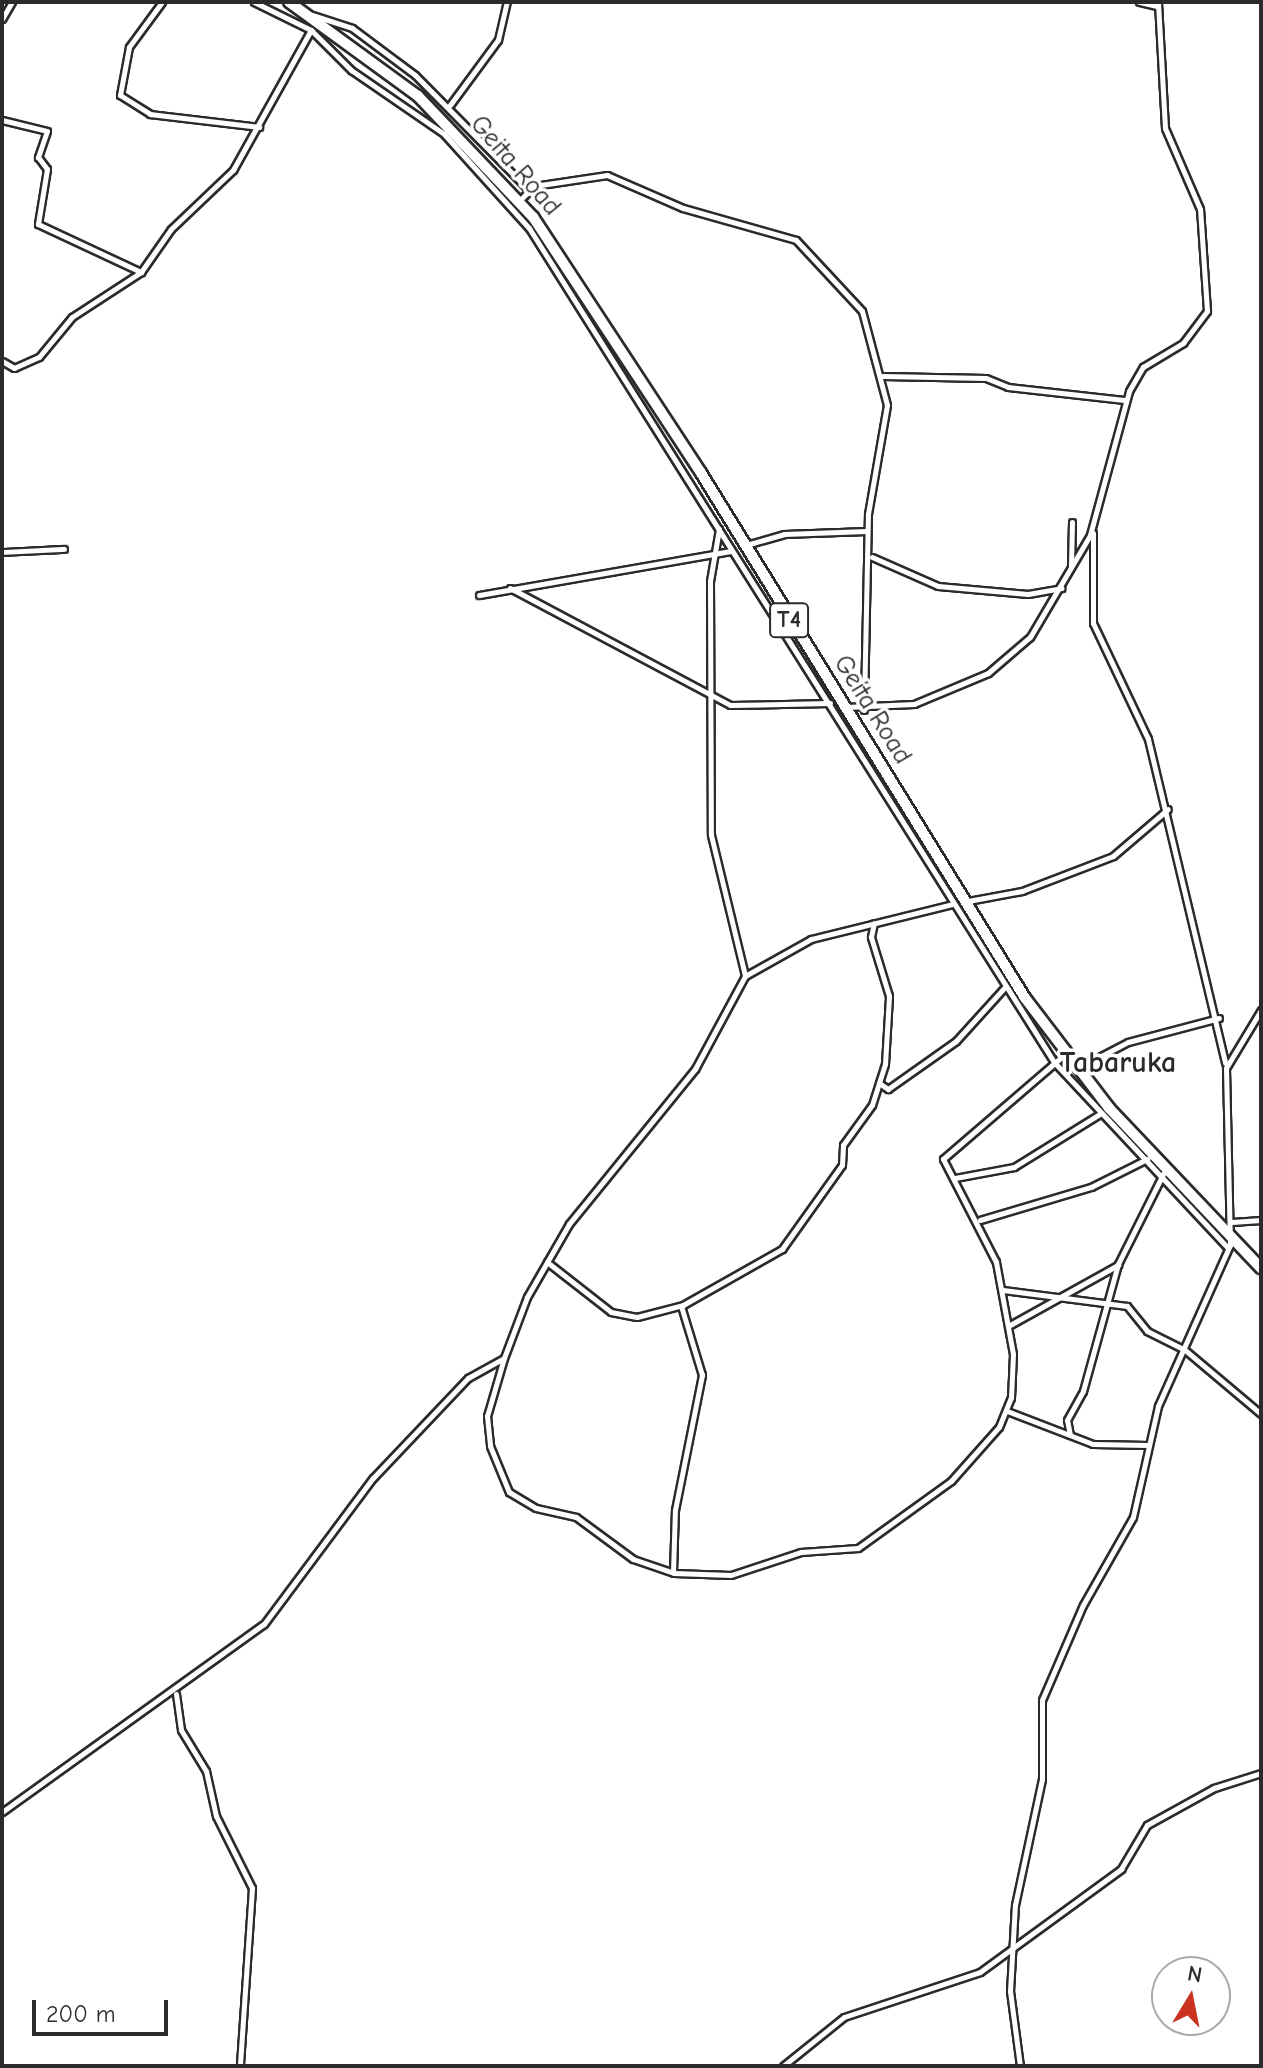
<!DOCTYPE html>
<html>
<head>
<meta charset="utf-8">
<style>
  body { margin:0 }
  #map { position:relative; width:1263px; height:2068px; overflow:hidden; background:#fff; font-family:"Comic Neue",sans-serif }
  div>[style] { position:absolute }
  .roads { filter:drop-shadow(2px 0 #2b2b2b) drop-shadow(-2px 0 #2b2b2b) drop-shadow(0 2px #2b2b2b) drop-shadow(0 -2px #2b2b2b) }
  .street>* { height:5px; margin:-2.5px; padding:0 2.5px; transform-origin:2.5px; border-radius:2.5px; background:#fff }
  .highway>* { height:10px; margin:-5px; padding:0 5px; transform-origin:5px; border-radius:5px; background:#fff }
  span { translate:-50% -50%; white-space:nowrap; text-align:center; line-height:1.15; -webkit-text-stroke:7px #fff; paint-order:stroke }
  .shield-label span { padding:2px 6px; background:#fff; border:2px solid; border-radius:6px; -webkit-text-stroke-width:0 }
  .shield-label { font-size:24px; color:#2b2b2b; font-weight:700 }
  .street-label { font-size:26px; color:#2b2b2b }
  .quarter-label { font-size:30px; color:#2b2b2b; font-weight:700 }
  .frame { position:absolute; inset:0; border:4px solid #2b2b2b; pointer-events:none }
  .north { position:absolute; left:1151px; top:1956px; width:80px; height:80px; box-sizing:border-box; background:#fff; border:2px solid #aaa; border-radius:50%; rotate:10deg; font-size:22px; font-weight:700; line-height:32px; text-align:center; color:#2b2b2b }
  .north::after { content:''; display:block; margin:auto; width:28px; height:36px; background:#c8321e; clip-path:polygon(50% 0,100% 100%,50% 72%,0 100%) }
  .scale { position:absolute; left:32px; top:2000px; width:136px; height:36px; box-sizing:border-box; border:4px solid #2b2b2b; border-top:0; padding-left:10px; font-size:24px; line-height:28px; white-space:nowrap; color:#2b2b2b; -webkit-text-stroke:6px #fff; paint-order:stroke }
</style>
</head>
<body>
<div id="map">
  <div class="roads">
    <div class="street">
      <div style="left:162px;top:2px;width:56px;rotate:126.3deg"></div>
      <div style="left:129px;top:47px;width:49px;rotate:100.6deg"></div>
      <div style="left:120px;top:95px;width:36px;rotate:32deg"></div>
      <div style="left:150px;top:114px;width:110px;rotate:6.8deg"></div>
      <div style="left:254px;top:2px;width:64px;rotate:26.2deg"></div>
      <div style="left:311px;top:30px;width:57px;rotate:45deg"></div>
      <div style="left:351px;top:70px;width:113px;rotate:34.5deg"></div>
      <div style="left:444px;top:134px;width:127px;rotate:47.9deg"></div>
      <div style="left:529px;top:228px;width:985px;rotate:57.81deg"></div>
      <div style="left:1054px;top:1062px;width:255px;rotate:46.9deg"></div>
      <div style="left:1139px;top:2px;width:18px;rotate:13deg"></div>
      <div style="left:312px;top:15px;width:42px;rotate:18deg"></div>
      <div style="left:352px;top:28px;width:79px;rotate:36.7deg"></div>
      <div style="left:415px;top:75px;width:161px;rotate:45.3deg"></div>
      <div style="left:2px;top:19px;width:20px;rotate:-60deg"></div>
      <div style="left:450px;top:105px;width:81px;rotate:-53.6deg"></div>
      <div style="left:498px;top:40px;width:39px;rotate:-77deg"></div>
      <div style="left:2px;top:120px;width:46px;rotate:13.7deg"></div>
      <div style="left:47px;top:131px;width:28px;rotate:109deg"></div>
      <div style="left:38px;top:157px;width:15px;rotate:53deg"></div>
      <div style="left:47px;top:169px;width:56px;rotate:99.3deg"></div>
      <div style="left:38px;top:224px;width:114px;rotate:25deg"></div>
      <div style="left:519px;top:201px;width:21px;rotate:-45deg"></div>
      <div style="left:534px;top:186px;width:74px;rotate:-8.6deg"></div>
      <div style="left:607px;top:175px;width:83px;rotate:23.5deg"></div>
      <div style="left:683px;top:208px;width:117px;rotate:15.8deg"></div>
      <div style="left:796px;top:240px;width:97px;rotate:47.1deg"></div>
      <div style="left:862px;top:311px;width:97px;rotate:75.1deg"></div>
      <div style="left:887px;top:405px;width:111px;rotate:99.9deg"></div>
      <div style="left:868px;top:514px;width:196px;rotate:91.2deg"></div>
      <div style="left:2px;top:361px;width:14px;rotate:30deg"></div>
      <div style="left:14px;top:368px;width:27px;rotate:-24deg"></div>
      <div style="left:39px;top:357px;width:52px;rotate:-50.5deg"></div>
      <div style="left:72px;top:317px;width:82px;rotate:-33.1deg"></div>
      <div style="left:141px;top:272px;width:52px;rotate:-55.1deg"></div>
      <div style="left:171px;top:229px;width:86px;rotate:-43.6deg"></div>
      <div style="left:233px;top:170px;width:160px;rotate:-60.9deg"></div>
      <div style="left:883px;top:376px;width:103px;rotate:1.1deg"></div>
      <div style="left:986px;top:378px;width:24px;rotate:22deg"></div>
      <div style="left:1008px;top:387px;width:117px;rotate:6.4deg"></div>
      <div style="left:719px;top:529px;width:53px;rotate:99.8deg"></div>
      <div style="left:710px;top:581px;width:254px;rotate:89.8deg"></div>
      <div style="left:711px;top:835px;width:145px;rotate:76.4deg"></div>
      <div style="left:1093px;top:533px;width:90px;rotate:90deg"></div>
      <div style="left:1093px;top:623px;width:128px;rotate:64.6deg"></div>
      <div style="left:1148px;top:739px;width:333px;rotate:76.6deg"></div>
      <div style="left:746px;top:545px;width:40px;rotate:-16deg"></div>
      <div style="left:784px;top:534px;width:83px;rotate:-2.1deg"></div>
      <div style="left:2px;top:552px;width:62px;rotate:-2.8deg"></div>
      <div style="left:872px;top:557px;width:72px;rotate:23.7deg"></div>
      <div style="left:938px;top:586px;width:90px;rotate:5.1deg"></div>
      <div style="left:1028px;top:594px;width:34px;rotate:-10deg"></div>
      <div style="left:1071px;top:566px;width:44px;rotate:-88.7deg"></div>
      <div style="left:510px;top:588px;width:249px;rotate:28deg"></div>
      <div style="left:730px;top:705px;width:100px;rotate:-1.1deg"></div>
      <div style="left:479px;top:595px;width:256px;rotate:-9.9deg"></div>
      <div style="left:846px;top:707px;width:68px;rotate:-2.5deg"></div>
      <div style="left:914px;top:704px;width:80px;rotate:-22.7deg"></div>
      <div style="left:988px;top:673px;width:55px;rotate:-40.6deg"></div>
      <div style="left:1030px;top:637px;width:118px;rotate:-59.5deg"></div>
      <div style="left:1090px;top:535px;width:149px;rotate:-74.8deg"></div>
      <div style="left:1129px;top:391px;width:28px;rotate:-60deg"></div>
      <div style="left:1143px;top:367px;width:47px;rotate:-31deg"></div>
      <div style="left:1183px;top:343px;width:40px;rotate:-53deg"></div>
      <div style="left:1207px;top:311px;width:102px;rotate:-93.9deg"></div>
      <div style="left:1200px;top:209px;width:88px;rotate:-113.4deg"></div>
      <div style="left:1165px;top:128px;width:126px;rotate:-93.2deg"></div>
      <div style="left:968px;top:901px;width:55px;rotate:-10.5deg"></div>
      <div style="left:1022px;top:891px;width:97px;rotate:-21deg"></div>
      <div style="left:1113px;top:856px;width:72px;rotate:-40.5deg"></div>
      <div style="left:1078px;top:1068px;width:56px;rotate:-27.5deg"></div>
      <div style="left:1128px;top:1042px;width:94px;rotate:-14.8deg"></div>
      <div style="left:879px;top:1083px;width:11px;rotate:34deg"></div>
      <div style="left:888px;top:1089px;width:83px;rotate:-35.2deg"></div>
      <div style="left:956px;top:1041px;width:73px;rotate:-47.8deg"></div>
      <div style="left:943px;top:1159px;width:161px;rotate:-40.7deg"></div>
      <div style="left:955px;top:1178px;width:60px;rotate:-10.6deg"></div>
      <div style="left:1014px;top:1167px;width:102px;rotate:-31.8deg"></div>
      <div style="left:980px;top:1220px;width:116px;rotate:-16.6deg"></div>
      <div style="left:1091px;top:1187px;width:63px;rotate:-26.6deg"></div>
      <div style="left:1232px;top:1222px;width:29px;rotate:-4deg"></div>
      <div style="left:547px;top:1262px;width:81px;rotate:38deg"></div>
      <div style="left:611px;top:1312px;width:26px;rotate:11deg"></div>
      <div style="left:637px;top:1317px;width:48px;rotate:-14.6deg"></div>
      <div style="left:683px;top:1305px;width:114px;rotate:-29.5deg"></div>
      <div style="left:782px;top:1249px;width:103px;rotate:-54.5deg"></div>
      <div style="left:842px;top:1165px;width:20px;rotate:-87deg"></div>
      <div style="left:843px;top:1145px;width:49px;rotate:-54.1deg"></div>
      <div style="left:872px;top:1105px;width:43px;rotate:-72.4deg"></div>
      <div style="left:885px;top:1064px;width:68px;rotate:-86.6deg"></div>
      <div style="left:889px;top:996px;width:62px;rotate:-107deg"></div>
      <div style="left:871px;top:937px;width:14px;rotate:-78deg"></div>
      <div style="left:1003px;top:1290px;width:125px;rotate:7.4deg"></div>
      <div style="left:1127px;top:1306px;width:32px;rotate:51deg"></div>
      <div style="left:1147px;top:1331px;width:42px;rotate:26.6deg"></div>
      <div style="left:1185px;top:1350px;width:99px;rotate:40.1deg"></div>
      <div style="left:1010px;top:1325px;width:124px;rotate:-29.1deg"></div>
      <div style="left:504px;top:1358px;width:60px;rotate:106.3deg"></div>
      <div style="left:487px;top:1416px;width:30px;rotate:84deg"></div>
      <div style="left:490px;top:1446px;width:50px;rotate:67.6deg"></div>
      <div style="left:509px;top:1492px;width:31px;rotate:31deg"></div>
      <div style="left:536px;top:1508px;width:41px;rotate:12.7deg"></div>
      <div style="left:576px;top:1517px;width:71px;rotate:36.4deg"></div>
      <div style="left:633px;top:1559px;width:43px;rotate:18.9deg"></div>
      <div style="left:674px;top:1573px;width:57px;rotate:2deg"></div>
      <div style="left:731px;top:1575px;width:74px;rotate:-18.2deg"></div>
      <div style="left:801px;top:1552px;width:57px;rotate:-4deg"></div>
      <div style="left:858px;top:1548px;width:115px;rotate:-35.8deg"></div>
      <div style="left:951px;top:1481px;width:72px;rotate:-48.4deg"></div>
      <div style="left:999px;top:1427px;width:31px;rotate:-68deg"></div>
      <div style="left:1011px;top:1398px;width:44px;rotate:-87.4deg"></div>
      <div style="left:1013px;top:1354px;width:94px;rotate:-100.5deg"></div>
      <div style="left:996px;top:1262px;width:116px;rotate:-117.2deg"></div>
      <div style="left:1007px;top:1411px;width:92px;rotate:21deg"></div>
      <div style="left:1093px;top:1444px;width:55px;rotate:1deg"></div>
      <div style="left:1070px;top:1435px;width:15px;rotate:-101deg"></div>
      <div style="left:1067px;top:1420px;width:33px;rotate:-61deg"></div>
      <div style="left:1083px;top:1391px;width:132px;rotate:-74.6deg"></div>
      <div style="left:1118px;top:1264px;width:101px;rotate:-63.4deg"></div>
      <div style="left:673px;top:1572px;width:62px;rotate:-88.2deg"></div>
      <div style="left:675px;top:1510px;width:138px;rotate:-78.7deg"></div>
      <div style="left:702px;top:1375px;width:72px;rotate:-106.9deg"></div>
      <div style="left:176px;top:1694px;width:36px;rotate:82deg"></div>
      <div style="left:181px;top:1730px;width:48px;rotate:58.6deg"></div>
      <div style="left:206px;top:1771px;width:46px;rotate:77.5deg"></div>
      <div style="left:216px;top:1816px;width:80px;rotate:63.4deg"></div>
      <div style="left:252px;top:1888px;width:178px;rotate:93.9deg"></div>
      <div style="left:2px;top:1812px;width:322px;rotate:-35.7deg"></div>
      <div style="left:264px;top:1624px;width:182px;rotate:-53.3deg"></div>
      <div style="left:373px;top:1478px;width:138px;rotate:-46.5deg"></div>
      <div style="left:468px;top:1378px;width:41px;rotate:-29.1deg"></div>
      <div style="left:504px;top:1358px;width:65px;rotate:-69.3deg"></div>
      <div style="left:527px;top:1297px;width:84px;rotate:-60.1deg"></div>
      <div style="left:569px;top:1224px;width:200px;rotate:-50.9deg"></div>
      <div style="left:695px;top:1069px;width:106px;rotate:-61.7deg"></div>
      <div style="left:745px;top:976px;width:76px;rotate:-29.3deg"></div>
      <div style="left:811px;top:939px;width:145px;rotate:-13.9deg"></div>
      <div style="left:783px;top:2066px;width:78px;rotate:-38.8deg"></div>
      <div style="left:844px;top:2017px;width:143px;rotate:-18.3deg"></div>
      <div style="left:980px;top:1972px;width:175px;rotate:-36.1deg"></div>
      <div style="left:1121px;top:1869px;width:51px;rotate:-59.4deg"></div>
      <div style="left:1147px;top:1825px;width:77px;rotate:-28.9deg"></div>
      <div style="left:1214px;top:1788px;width:49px;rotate:-17.7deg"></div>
      <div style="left:1020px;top:2066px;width:76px;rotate:-97.6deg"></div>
      <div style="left:1010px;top:1991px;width:86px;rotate:-86.7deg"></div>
      <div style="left:1015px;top:1905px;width:129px;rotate:-77.9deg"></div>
      <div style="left:1042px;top:1779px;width:79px;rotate:-90deg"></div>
      <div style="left:1042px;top:1700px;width:103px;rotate:-66.7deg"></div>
      <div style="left:1083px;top:1605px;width:101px;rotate:-60.4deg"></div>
      <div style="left:1133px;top:1517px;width:114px;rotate:-77.3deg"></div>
      <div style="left:1158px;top:1406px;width:176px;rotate:-65.9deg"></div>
      <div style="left:1230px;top:1245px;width:177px;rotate:-91.3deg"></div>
      <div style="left:1226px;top:1068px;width:68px;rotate:-58.9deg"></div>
    </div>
    <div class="highway">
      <div style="left:289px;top:2px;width:160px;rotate:36.1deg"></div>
      <div style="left:418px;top:96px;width:167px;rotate:46.5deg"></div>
      <div style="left:533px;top:217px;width:306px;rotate:56.7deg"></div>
      <div style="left:701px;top:473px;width:617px;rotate:58.32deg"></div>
      <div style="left:1025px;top:998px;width:138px;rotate:52.6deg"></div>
      <div style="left:1109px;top:1108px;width:221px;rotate:46.5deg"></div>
    </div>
  </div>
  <div class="shield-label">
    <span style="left:789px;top:620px">T4</span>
  </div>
  <div class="street-label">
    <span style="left:515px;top:166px;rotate:49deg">Geita Road</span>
    <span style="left:872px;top:710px;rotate:58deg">Geita Road</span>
  </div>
  <div class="quarter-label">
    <span style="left:1118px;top:1063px">Tabaruka</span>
  </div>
  <div class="frame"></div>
  <div class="north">N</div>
  <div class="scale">200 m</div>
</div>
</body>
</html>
